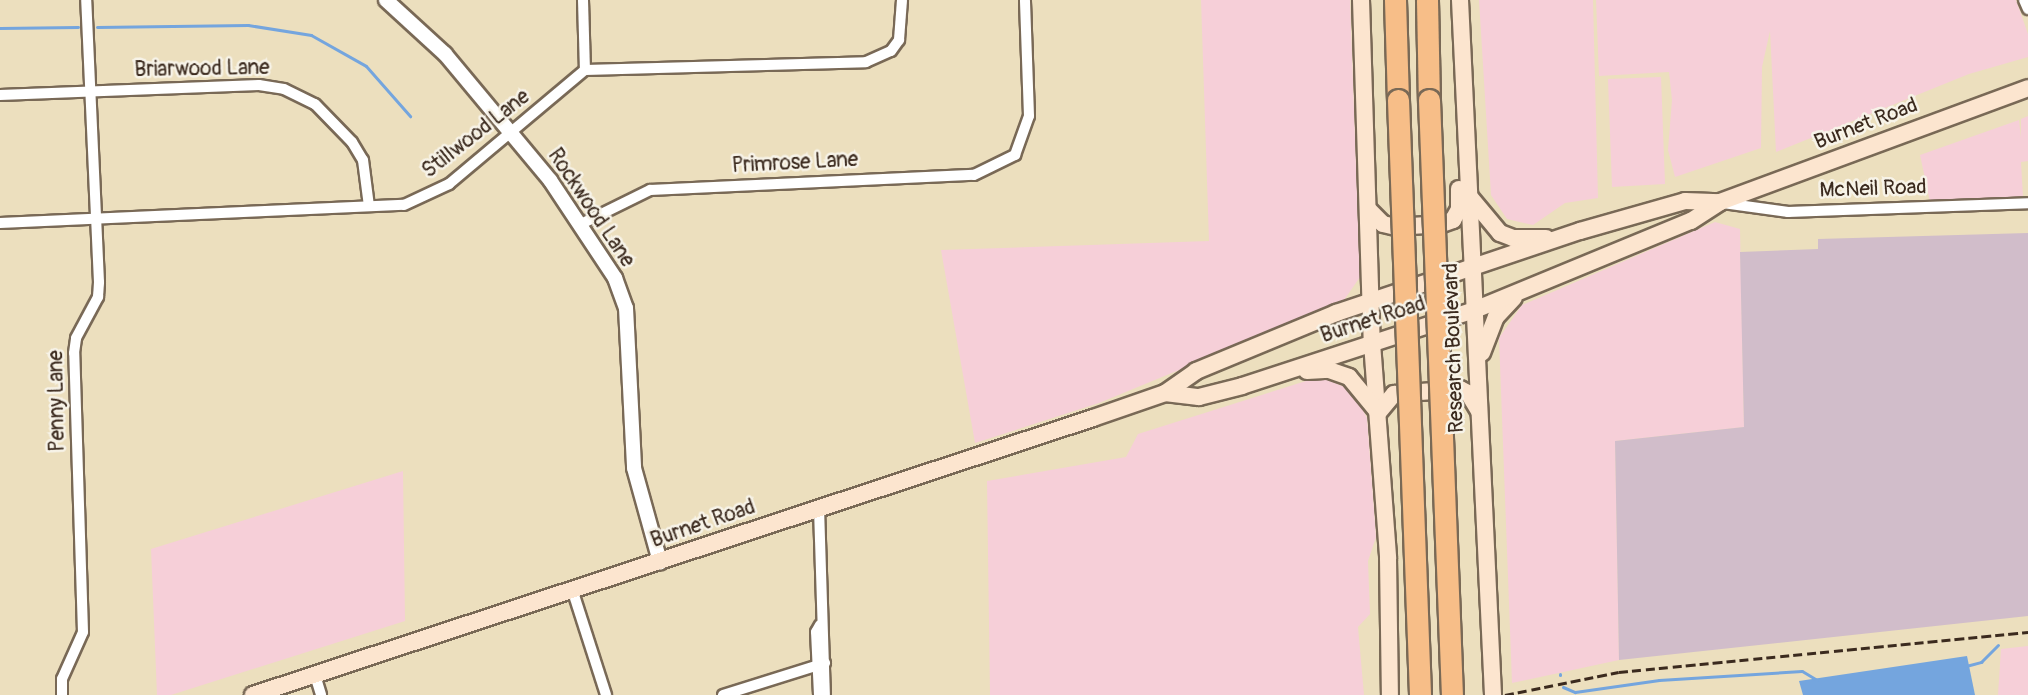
<!DOCTYPE html>
<html>
<head>
<meta charset="utf-8">
<style>
  body { margin:0 }
  #map { position:relative; width:2028px; height:695px; overflow:hidden; background:#ecdfbe; font-family:Pangolin,sans-serif }
  div>[style] { position:absolute }
  .built>* { inset:0; background:#f6cfd8 }
  .industrial>* { inset:0; background:#d1bdca }
  .water>* { inset:0; background:#74a5de }
  .stream>* { height:3px; margin:-1.5px; padding:0 1.5px; transform-origin:1.5px; border-radius:1.5px; background:#74a5de }
  .roads { filter:drop-shadow(2px 0 #796956) drop-shadow(-2px 0 #796956) drop-shadow(0 2px #796956) drop-shadow(0 -2px #796956) }
  .minor>* { height:10px; margin:-5px; padding:0 5px; transform-origin:5px; border-radius:5px; background:#fff }
  .tertiary>* { height:14px; margin:-7px; padding:0 7px; transform-origin:7px; border-radius:7px; background:#fff }
  .secondary>* { height:16px; margin:-8px; padding:0 8px; transform-origin:8px; border-radius:8px; background:#fce5cf }
  .motorway>* { height:21px; margin:-10.5px; padding:0 10.5px; transform-origin:10.5px; border-radius:10.5px; background:#f7be88 }
  .rail>* { height:3px; margin-top:-1.5px; transform-origin:0; background:repeating-linear-gradient(90deg,#3b2a1e 0 9px,transparent 0 13.5px) }
  .bridges { filter:drop-shadow(2px 0 #796956) drop-shadow(-2px 0 #796956) drop-shadow(0 2px #796956) drop-shadow(0 -2px #796956) }
  .motorway-bridge>* { height:21px; margin:-10.5px; padding:0 10.5px; transform-origin:10.5px; border-radius:10.5px; background:#f7be88 }
  span { translate:-50% -50%; white-space:nowrap; text-align:center; line-height:1.15; -webkit-text-stroke:5px #f7f3e8; paint-order:stroke }
  .street-label { font-size:21px; color:#3b2a1e }
</style>
</head>
<body>
<div id="map">
  <div class="built">
    <div style="clip-path:polygon(1201px 0,1350px 0,1360px 277px,1342px 303px,1099px 403px,975px 443px,941px 250px,1209px 241px)"></div>
    <div style="clip-path:polygon(1479px 0,1593px 0,1598px 198px,1565px 203px,1533px 225px,1507px 219px,1491px 195px)"></div>
    <div style="clip-path:polygon(1596px 0,2016px 0,2028px 34px,2028px 57px,1969px 74px,1776px 152px,1770px 31px,1762px 67px,1761px 148px,1675px 177px,1668px 150px,1672px 100px,1669px 72px,1599px 76px)"></div>
    <div style="clip-path:polygon(1661px 77px,1665px 184px,1612px 187px,1608px 79px)"></div>
    <div style="clip-path:polygon(2028px 116px,2028px 161px,2021px 162px,2023px 197px,1930px 202px,1920px 155px,2019px 120px,2021px 138px,2021px 119px)"></div>
    <div style="clip-path:polygon(1715px 222px,1740px 229px,1744px 427px,1615px 441px,1619px 660px,1512px 683px,1499px 338px,1522px 305px)"></div>
    <div style="clip-path:polygon(1325px 379px,1352px 390px,1367px 418px,1376px 537px,1368px 561px,1370px 614px,1358px 627px,1364px 695px,990px 695px,987px 481px,1126px 457px,1138px 434px,1306px 381px)"></div>
    <div style="clip-path:polygon(403px 471px,405px 621px,171px 695px,157px 695px,151px 549px)"></div>
    <div style="clip-path:polygon(2028px 646px,2028px 695px,1998px 695px,2001px 649px)"></div>
  </div>
  <div class="industrial">
    <div style="clip-path:polygon(2028px 233px,2028px 616px,1619px 660px,1615px 441px,1744px 427px,1740px 252px,1818px 249px,1818px 239px)"></div>
  </div>
  <div class="water">
    <div style="clip-path:polygon(1967px 656px,1975px 695px,1803px 695px,1799px 681px)"></div>
  </div>
  <div class="stream">
    <div style="left:97px;top:27px;width:151px;rotate:-0.8deg"></div>
    <div style="left:248px;top:25px;width:64px;rotate:9deg"></div>
    <div style="left:311px;top:35px;width:63px;rotate:29.4deg"></div>
    <div style="left:366px;top:66px;width:67px;rotate:48.7deg"></div>
    <div style="left:0;top:28px;width:78px;rotate:-0.7deg"></div>
    <div style="left:1966px;top:666px;width:16px;rotate:-15deg"></div>
    <div style="left:1981px;top:662px;width:24px;rotate:-45deg"></div>
    <div style="left:1560px;top:674px;width:1px;rotate:90deg"></div>
    <div style="left:1563px;top:687px;width:13px;rotate:23deg"></div>
    <div style="left:1575px;top:692px;width:85px;rotate:-8.1deg"></div>
    <div style="left:1659px;top:680px;width:143px;rotate:-3.6deg"></div>
    <div style="left:1802px;top:671px;width:17px;rotate:31deg"></div>
  </div>
  <div class="roads">
    <div class="minor">
      <div style="left:583px;top:0;width:70px;rotate:88.4deg"></div>
      <div style="left:2024px;top:0;width:10px;rotate:66deg"></div>
      <div style="left:0;top:95px;width:259px;rotate:-2.2deg"></div>
      <div style="left:259px;top:85px;width:25px;rotate:9deg"></div>
      <div style="left:284px;top:89px;width:34px;rotate:26deg"></div>
      <div style="left:315px;top:104px;width:53px;rotate:45.8deg"></div>
      <div style="left:352px;top:142px;width:21px;rotate:59deg"></div>
      <div style="left:363px;top:160px;width:46px;rotate:82.6deg"></div>
      <div style="left:1723px;top:203px;width:66px;rotate:7.9deg"></div>
      <div style="left:1788px;top:212px;width:240px;rotate:-2.1deg"></div>
      <div style="left:0;top:223px;width:404px;rotate:-2.6deg"></div>
      <div style="left:404px;top:205px;width:50px;rotate:-25deg"></div>
      <div style="left:449px;top:184px;width:177px;rotate:-40deg"></div>
      <div style="left:585px;top:70px;width:281px;rotate:-1.6deg"></div>
      <div style="left:866px;top:62px;width:27px;rotate:-24deg"></div>
      <div style="left:891px;top:51px;width:14px;rotate:-54deg"></div>
      <div style="left:899px;top:40px;width:40px;rotate:-85.7deg"></div>
      <div style="left:581px;top:224px;width:77px;rotate:-26.2deg"></div>
      <div style="left:650px;top:190px;width:324px;rotate:-2.7deg"></div>
      <div style="left:974px;top:175px;width:46px;rotate:-26deg"></div>
      <div style="left:1015px;top:155px;width:41px;rotate:-70.3deg"></div>
      <div style="left:1029px;top:116px;width:116px;rotate:-92deg"></div>
      <div style="left:819px;top:508px;width:187px;rotate:88.2deg"></div>
      <div style="left:573px;top:592px;width:108px;rotate:72.2deg"></div>
      <div style="left:315px;top:675px;width:21px;rotate:73deg"></div>
      <div style="left:62px;top:695px;width:16px;rotate:-90deg"></div>
      <div style="left:62px;top:679px;width:51px;rotate:-65.9deg"></div>
      <div style="left:83px;top:632px;width:279px;rotate:-91.8deg"></div>
      <div style="left:74px;top:353px;width:15px;rotate:-82deg"></div>
      <div style="left:76px;top:338px;width:47px;rotate:-61.8deg"></div>
      <div style="left:98px;top:297px;width:15px;rotate:-86deg"></div>
      <div style="left:99px;top:282px;width:282px;rotate:-92.6deg"></div>
      <div style="left:723px;top:695px;width:107px;rotate:-17.4deg"></div>
      <div style="left:819px;top:695px;width:63px;rotate:-92.7deg"></div>
      <div style="left:816px;top:632px;width:8px;rotate:-60deg"></div>
    </div>
    <div class="tertiary">
      <div style="left:386px;top:0;width:80px;rotate:42.5deg"></div>
      <div style="left:445px;top:54px;width:164px;rotate:50.2deg"></div>
      <div style="left:550px;top:180px;width:118px;rotate:56.4deg"></div>
      <div style="left:615px;top:278px;width:32px;rotate:70deg"></div>
      <div style="left:626px;top:308px;width:160px;rotate:87.1deg"></div>
      <div style="left:634px;top:468px;width:98px;rotate:74.5deg"></div>
    </div>
    <div class="secondary">
      <div style="left:1361px;top:0;width:343px;rotate:88.2deg"></div>
      <div style="left:1372px;top:343px;width:216px;rotate:85.7deg"></div>
      <div style="left:1388px;top:558px;width:137px;rotate:89.2deg"></div>
      <div style="left:1460px;top:0;width:696px;rotate:87.28deg"></div>
      <div style="left:1470px;top:197px;width:47px;rotate:50.2deg"></div>
      <div style="left:1500px;top:233px;width:14px;rotate:21deg"></div>
      <div style="left:1513px;top:238px;width:33px"></div>
      <div style="left:1368px;top:209px;width:21px;rotate:45deg"></div>
      <div style="left:1383px;top:224px;width:13px;rotate:13deg"></div>
      <div style="left:1396px;top:227px;width:46px;rotate:-3.7deg"></div>
      <div style="left:1442px;top:224px;width:12px;rotate:-20deg"></div>
      <div style="left:1453px;top:220px;width:13px;rotate:-61deg"></div>
      <div style="left:1459px;top:209px;width:20px;rotate:-90deg"></div>
      <div style="left:1482px;top:353px;width:39px;rotate:-69deg"></div>
      <div style="left:1496px;top:317px;width:26px;rotate:-47deg"></div>
      <div style="left:1307px;top:371px;width:22px;rotate:-3deg"></div>
      <div style="left:1329px;top:370px;width:21px;rotate:19deg"></div>
      <div style="left:1349px;top:377px;width:44px;rotate:50.5deg"></div>
      <div style="left:1165px;top:393px;width:34px;rotate:7deg"></div>
      <div style="left:1199px;top:397px;width:44px;rotate:-14.3deg"></div>
      <div style="left:1242px;top:386px;width:247px;rotate:-18.1deg"></div>
      <div style="left:1477px;top:309px;width:231px;rotate:-22.4deg"></div>
      <div style="left:1691px;top:221px;width:35px;rotate:-33deg"></div>
      <div style="left:1720px;top:202px;width:328px;rotate:-20.3deg"></div>
      <div style="left:1378px;top:413px;width:25px;rotate:-50deg"></div>
      <div style="left:1394px;top:394px;width:66px;rotate:-4.3deg"></div>
      <div style="left:1460px;top:389px;width:9px;rotate:27deg"></div>
      <div style="left:1468px;top:393px;width:21px;rotate:59deg"></div>
      <div style="left:253px;top:695px;width:884px;rotate:-18.25deg"></div>
      <div style="left:1093px;top:418px;width:76px;rotate:-19.1deg"></div>
      <div style="left:1165px;top:393px;width:38px;rotate:-35deg"></div>
      <div style="left:1196px;top:371px;width:152px;rotate:-22.5deg"></div>
      <div style="left:1336px;top:313px;width:257px;rotate:-18.6deg"></div>
      <div style="left:1580px;top:231px;width:109px;rotate:-15.9deg"></div>
      <div style="left:1685px;top:201px;width:35px;rotate:2deg"></div>
    </div>
    <div class="motorway">
      <div style="left:1395px;top:0;width:100px;rotate:88.3deg"></div>
      <div style="left:1427px;top:0;width:100px;rotate:88.9deg"></div>
    </div>
  </div>
  <div class="rail">
    <div style="left:1505px;top:695px;width:116px;rotate:-11.4deg"></div>
    <div style="left:1619px;top:672px;width:411px;rotate:-5.6deg"></div>
  </div>
  <div class="bridges">
    <div class="motorway-bridge">
      <div style="left:1398px;top:100px;width:595px;rotate:87.88deg"></div>
      <div style="left:1429px;top:100px;width:595px;rotate:87.79deg"></div>
    </div>
  </div>
  <div class="street-label">
    <span style="left:202px;top:69px;rotate:-1deg">Briarwood Lane</span>
    <span style="left:1866px;top:124px;rotate:-21deg">Burnet Road</span>
    <span style="left:476px;top:134px;rotate:-38deg">Stillwood Lane</span>
    <span style="left:795px;top:163px;rotate:-3deg">Primrose Lane</span>
    <span style="left:1873px;top:189px;rotate:-2deg">McNeil Road</span>
    <span style="left:591px;top:208px;rotate:56deg">Rockwood Lane</span>
    <span style="left:1373px;top:320px;rotate:-18deg">Burnet Road</span>
    <span style="left:1454px;top:348px;rotate:-92deg">Research Boulevard</span>
    <span style="left:57px;top:401px;rotate:-91deg">Penny Lane</span>
    <span style="left:703px;top:524px;rotate:-19deg">Burnet Road</span>
  </div>
</div>
</body>
</html>
